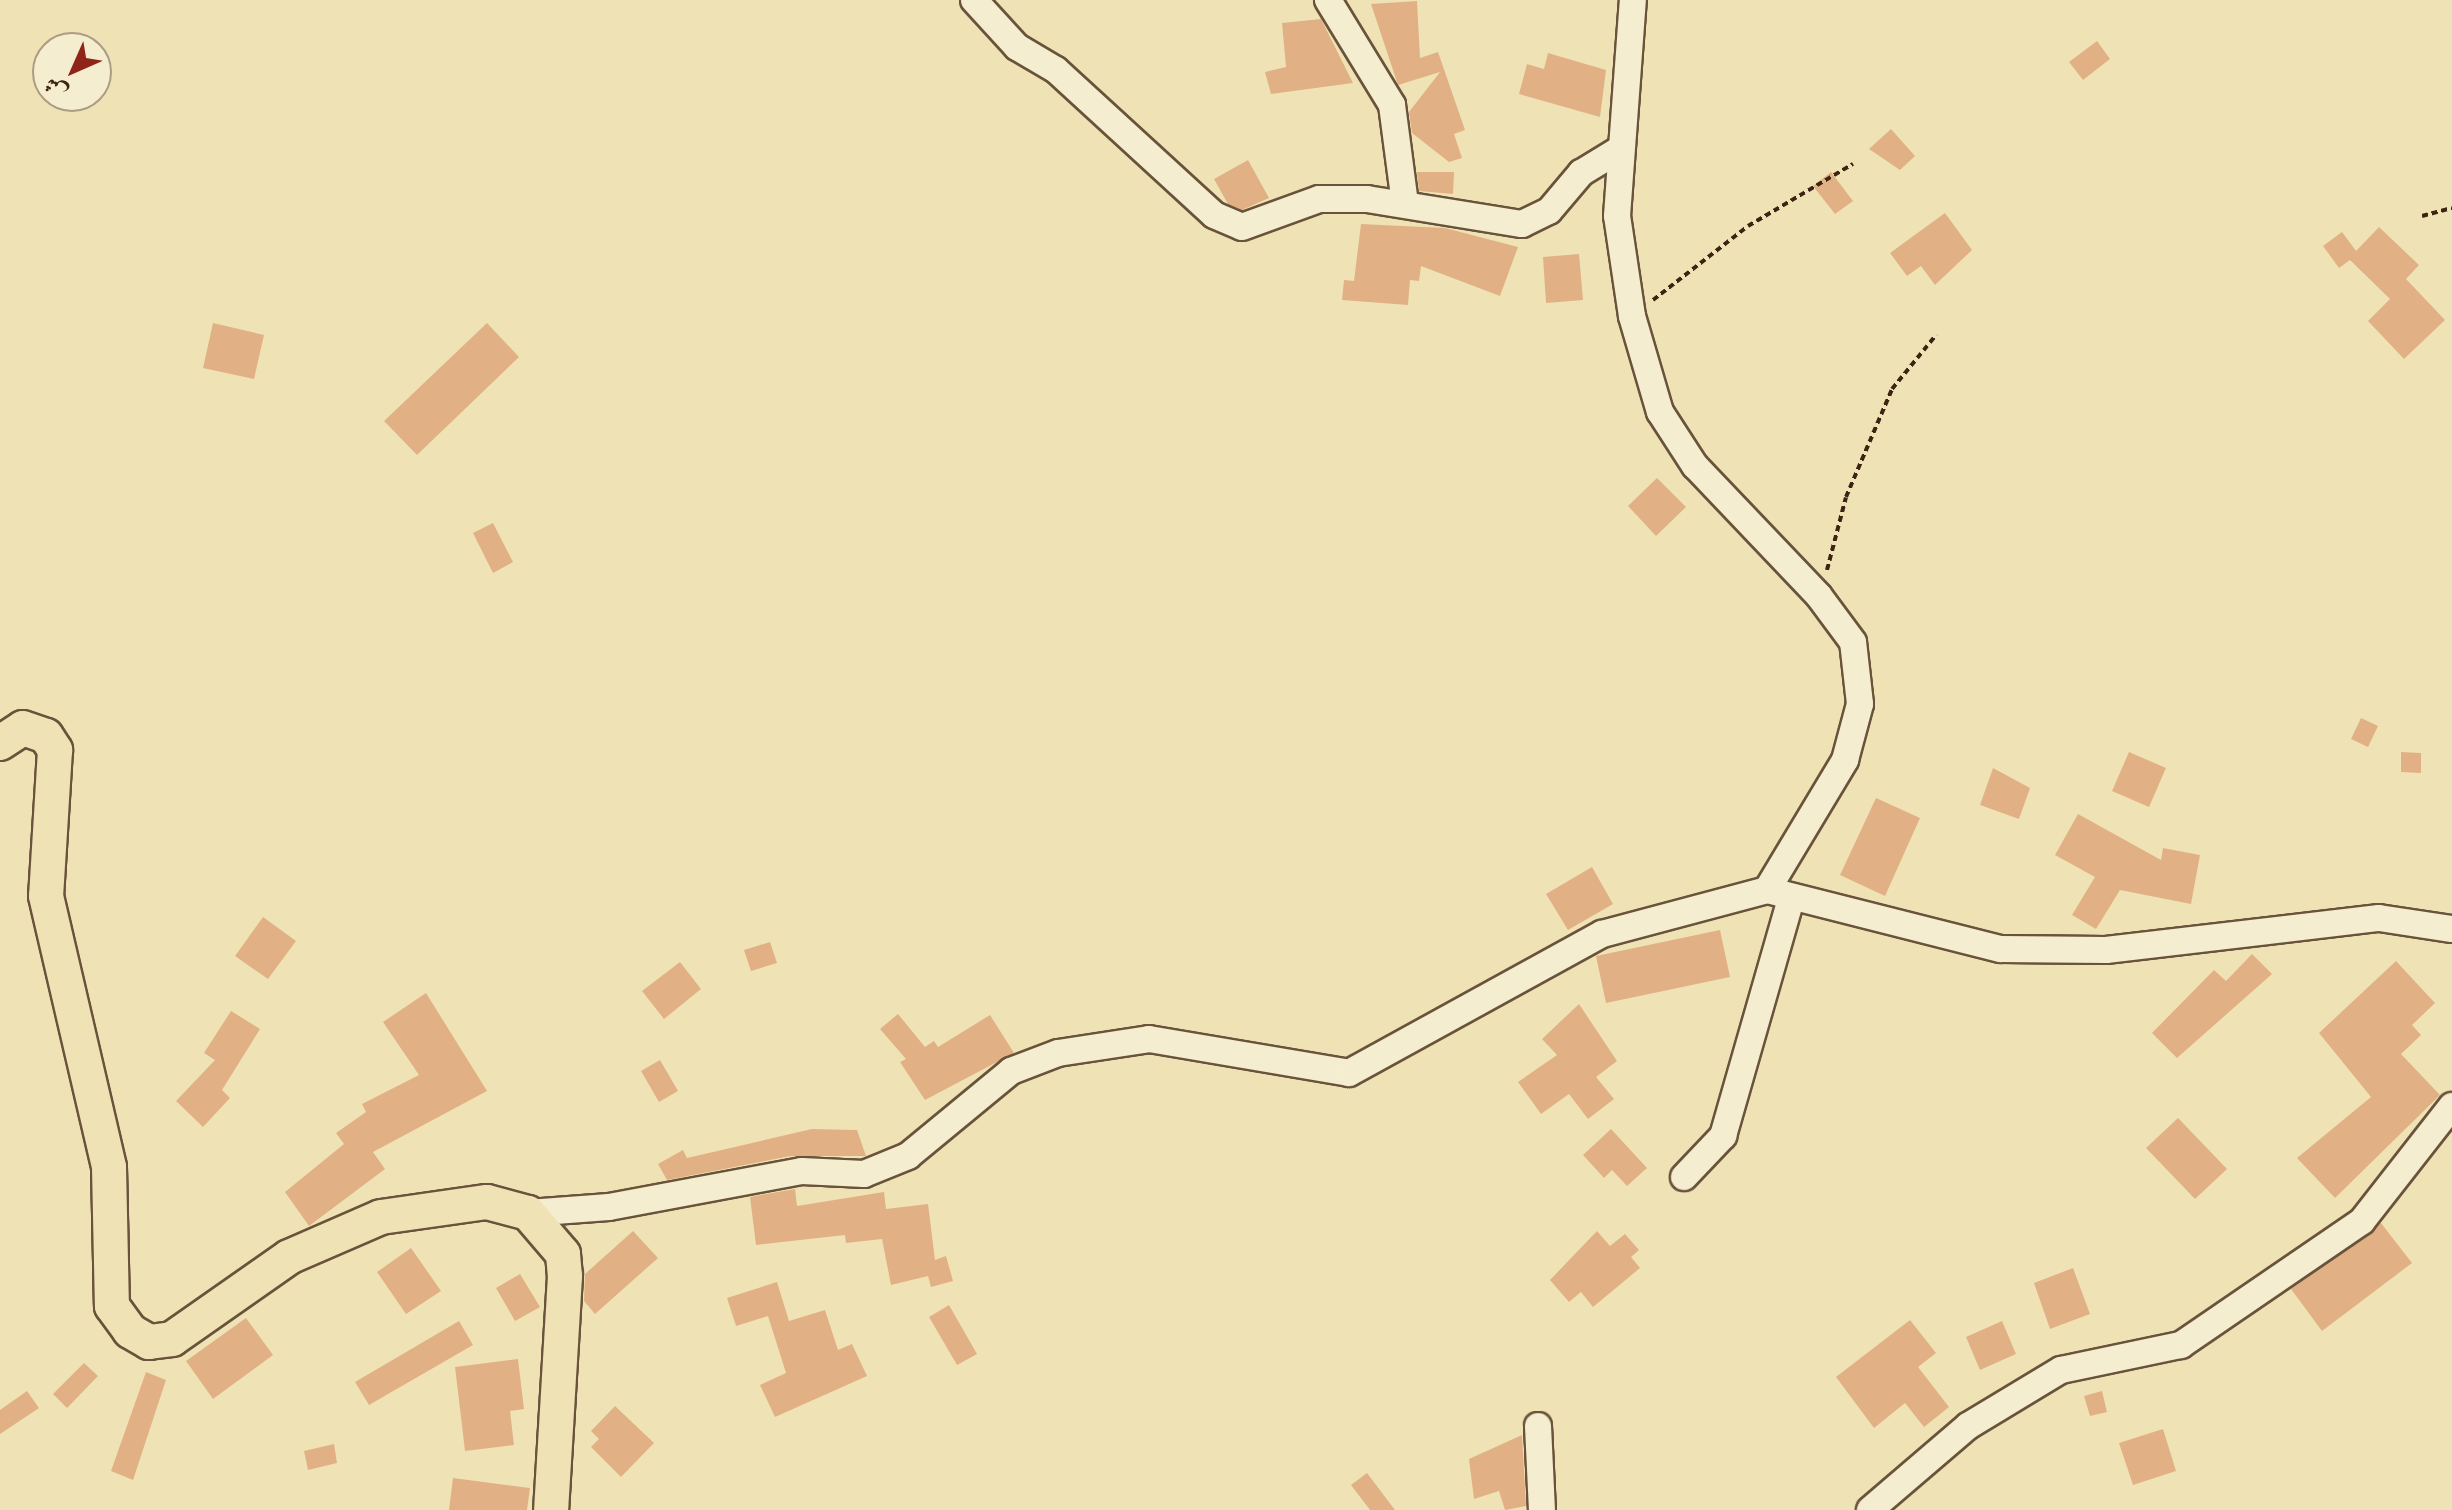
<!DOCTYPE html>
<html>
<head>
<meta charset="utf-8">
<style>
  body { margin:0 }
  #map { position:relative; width:2452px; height:1510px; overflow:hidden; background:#efe3b6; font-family:"IM FELL English",Amiri,serif }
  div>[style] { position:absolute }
  .building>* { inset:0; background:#e1b185 }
  .path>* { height:4px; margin-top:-2px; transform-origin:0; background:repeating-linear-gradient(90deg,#3c2312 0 6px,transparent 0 10px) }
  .roads { filter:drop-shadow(2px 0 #69533b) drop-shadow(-2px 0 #69533b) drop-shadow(0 2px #69533b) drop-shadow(0 -2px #69533b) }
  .minor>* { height:26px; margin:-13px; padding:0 13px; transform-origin:13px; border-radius:13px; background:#f5edd0 }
  .major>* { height:34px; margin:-17px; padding:0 17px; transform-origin:17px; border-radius:17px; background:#efe3b6 }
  span { translate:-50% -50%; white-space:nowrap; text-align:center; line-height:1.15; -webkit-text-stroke:6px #f5edd0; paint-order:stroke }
  .north { position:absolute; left:32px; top:32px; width:80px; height:80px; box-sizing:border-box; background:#f5edd0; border:2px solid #ab9c84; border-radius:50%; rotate:225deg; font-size:22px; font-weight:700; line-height:32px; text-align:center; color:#3c2312 }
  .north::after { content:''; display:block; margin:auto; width:28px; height:36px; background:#8f2418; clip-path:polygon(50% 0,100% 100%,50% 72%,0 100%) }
</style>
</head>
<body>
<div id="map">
  <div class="building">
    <div style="clip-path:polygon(1417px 1px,1420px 58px,1438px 52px,1465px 130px,1454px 134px,1462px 158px,1449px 162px,1412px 133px,1409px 112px,1440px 72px,1398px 85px,1371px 4px)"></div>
    <div style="clip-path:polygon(1321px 19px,1353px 83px,1271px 94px,1265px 72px,1286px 67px,1282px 23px)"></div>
    <div style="clip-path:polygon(2097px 41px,2110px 59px,2083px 80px,2069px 62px)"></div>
    <div style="clip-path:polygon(1548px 53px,1606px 70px,1600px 117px,1519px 94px,1527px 64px,1544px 69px)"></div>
    <div style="clip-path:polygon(1891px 129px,1915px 156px,1900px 170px,1869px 149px)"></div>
    <div style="clip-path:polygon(1248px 160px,1269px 198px,1242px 210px,1228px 204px,1214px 179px)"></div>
    <div style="clip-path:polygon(1417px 172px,1454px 172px,1453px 194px,1419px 191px)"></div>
    <div style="clip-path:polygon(1831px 172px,1853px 201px,1835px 214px,1813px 186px)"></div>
    <div style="clip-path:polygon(1945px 213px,1972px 250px,1935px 285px,1921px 266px,1907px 276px,1890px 253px)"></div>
    <div style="clip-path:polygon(1361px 224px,1445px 228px,1518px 247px,1500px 296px,1421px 266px,1419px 281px,1410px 280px,1408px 305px,1342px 300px,1344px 280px,1354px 281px)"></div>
    <div style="clip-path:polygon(2379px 227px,2419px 265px,2406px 279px,2445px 320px,2404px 359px,2368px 321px,2390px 299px,2350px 260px,2339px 268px,2323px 246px,2342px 232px,2356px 251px)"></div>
    <div style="clip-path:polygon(1579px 254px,1583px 300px,1546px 303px,1543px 257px)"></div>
    <div style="clip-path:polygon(213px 323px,264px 335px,254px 379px,203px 368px)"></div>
    <div style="clip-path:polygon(487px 323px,519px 357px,417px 455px,384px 421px)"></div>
    <div style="clip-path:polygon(1657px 478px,1686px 507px,1656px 536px,1628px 506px)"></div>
    <div style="clip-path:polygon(493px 523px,513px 562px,493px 573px,473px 533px)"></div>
    <div style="clip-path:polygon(2361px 718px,2378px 726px,2368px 747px,2351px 739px)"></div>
    <div style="clip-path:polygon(2129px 752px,2166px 768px,2149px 807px,2112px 791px)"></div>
    <div style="clip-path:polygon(2401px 752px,2421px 753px,2421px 773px,2401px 772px)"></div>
    <div style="clip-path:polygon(1993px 768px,2030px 788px,2019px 819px,1980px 805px)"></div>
    <div style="clip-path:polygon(1876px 798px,1920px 818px,1885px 896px,1840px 875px)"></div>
    <div style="clip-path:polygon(2078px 814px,2161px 860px,2163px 848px,2200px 855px,2191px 904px,2120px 890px,2096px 929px,2072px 915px,2095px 877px,2055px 855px)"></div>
    <div style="clip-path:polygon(1592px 867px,1613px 904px,1568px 930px,1546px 894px)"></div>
    <div style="clip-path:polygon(263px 917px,296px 941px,268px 979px,235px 956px)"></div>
    <div style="clip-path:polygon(1720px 930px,1730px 977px,1606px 1003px,1596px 956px)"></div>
    <div style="clip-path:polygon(770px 942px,777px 963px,751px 971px,744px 950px)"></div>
    <div style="clip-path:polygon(2252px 954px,2272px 974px,2177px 1058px,2152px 1033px,2214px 970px,2226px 981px)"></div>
    <div style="clip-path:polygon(2396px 961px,2435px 1003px,2412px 1025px,2421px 1035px,2401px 1054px,2440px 1095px,2335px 1198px,2297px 1158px,2371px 1097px,2319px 1033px)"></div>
    <div style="clip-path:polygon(680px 962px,701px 989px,664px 1019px,642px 991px)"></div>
    <div style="clip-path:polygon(426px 993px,487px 1091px,373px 1152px,385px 1169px,309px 1226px,285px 1192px,344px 1144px,336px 1133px,366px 1112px,362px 1104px,419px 1075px,383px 1022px)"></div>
    <div style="clip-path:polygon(1579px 1004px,1617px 1061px,1596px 1077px,1614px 1099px,1588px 1119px,1569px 1094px,1541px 1114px,1518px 1082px,1557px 1055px,1542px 1039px)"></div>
    <div style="clip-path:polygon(231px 1011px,260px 1029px,222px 1090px,230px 1098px,203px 1127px,176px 1101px,215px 1060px,204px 1053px)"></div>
    <div style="clip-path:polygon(898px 1014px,925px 1047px,934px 1041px,938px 1047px,990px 1015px,1014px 1053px,925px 1100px,900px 1062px,906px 1059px,880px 1029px)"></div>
    <div style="clip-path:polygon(660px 1060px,678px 1091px,659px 1102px,641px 1071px)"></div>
    <div style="clip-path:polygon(2178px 1118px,2227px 1169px,2195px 1199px,2146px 1148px)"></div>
    <div style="clip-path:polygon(812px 1129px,857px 1130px,866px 1156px,791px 1156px,667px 1180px,658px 1164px,683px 1150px,687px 1158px)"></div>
    <div style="clip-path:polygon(1611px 1129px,1647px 1168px,1627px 1186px,1612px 1170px,1604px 1178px,1583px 1155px)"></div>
    <div style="clip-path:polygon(795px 1189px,797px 1206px,884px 1192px,886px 1209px,928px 1204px,935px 1260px,946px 1256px,953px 1281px,931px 1287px,928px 1276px,891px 1285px,882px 1239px,846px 1243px,845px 1235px,756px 1245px,750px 1197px)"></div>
    <div style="clip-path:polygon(2381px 1223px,2412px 1263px,2322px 1331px,2291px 1289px)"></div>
    <div style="clip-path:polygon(633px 1231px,658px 1258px,595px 1314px,584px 1301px,585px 1274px)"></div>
    <div style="clip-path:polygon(1597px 1231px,1610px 1246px,1625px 1234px,1639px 1250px,1631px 1257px,1640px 1268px,1593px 1307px,1581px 1292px,1569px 1302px,1550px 1280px)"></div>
    <div style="clip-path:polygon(411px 1248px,441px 1291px,406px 1314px,377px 1272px)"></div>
    <div style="clip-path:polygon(2073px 1268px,2090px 1314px,2050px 1329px,2034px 1283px)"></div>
    <div style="clip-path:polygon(520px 1274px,540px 1307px,515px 1321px,496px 1288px)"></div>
    <div style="clip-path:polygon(777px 1282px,789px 1321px,825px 1310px,838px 1350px,852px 1344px,867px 1376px,775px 1417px,760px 1385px,786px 1373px,768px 1316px,736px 1326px,727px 1298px)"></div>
    <div style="clip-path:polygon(949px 1305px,977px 1354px,957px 1365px,929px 1317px)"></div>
    <div style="clip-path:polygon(246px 1318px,273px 1355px,213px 1399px,186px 1361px)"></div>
    <div style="clip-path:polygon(1910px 1320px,1936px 1353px,1918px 1367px,1949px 1407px,1924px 1427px,1905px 1403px,1874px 1428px,1836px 1377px)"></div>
    <div style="clip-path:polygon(459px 1321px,473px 1345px,369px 1405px,355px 1382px)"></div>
    <div style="clip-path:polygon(2002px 1321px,2016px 1354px,1980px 1370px,1966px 1337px)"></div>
    <div style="clip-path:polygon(518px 1359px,524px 1409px,510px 1411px,514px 1445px,465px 1451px,455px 1367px)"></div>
    <div style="clip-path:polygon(84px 1363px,98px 1376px,67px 1408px,53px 1394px)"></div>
    <div style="clip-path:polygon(146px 1372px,166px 1380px,133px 1480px,111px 1471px)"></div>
    <div style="clip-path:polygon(27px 1391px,39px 1408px,0 1434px,0 1410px)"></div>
    <div style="clip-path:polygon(2102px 1391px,2107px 1412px,2090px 1416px,2084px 1396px)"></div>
    <div style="clip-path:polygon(615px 1406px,654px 1443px,621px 1477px,591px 1447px,599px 1439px,591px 1431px)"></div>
    <div style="clip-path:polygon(2163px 1429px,2176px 1471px,2133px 1485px,2119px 1443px)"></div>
    <div style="clip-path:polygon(1522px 1435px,1526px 1506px,1505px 1510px,1499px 1491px,1474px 1499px,1469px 1459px)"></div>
    <div style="clip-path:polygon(334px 1444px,337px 1463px,308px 1470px,304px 1451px)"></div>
    <div style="clip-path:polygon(1367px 1473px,1395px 1510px,1370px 1510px,1351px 1485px)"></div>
    <div style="clip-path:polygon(453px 1478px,530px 1488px,527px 1510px,449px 1510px)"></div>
  </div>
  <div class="path">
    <div style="left:2422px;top:216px;width:31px;rotate:-15deg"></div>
    <div style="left:1653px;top:300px;width:120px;rotate:-37.9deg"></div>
    <div style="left:1748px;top:226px;width:122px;rotate:-30.6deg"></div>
    <div style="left:1827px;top:570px;width:75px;rotate:-75.4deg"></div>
    <div style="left:1846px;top:497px;width:117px;rotate:-66.9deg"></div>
    <div style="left:1892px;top:389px;width:70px;rotate:-50.8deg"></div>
  </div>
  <div class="roads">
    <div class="minor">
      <div style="left:974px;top:0;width:64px;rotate:47.5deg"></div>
      <div style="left:1017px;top:47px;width:45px;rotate:30.5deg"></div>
      <div style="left:1056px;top:70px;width:214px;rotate:42.5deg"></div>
      <div style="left:1214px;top:215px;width:30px;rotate:23deg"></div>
      <div style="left:1242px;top:227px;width:82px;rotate:-20deg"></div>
      <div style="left:1319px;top:199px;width:48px"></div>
      <div style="left:1367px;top:199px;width:157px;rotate:9.2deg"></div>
      <div style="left:1522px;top:224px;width:30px;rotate:-26deg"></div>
      <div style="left:1549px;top:211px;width:50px;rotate:-49.9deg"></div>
      <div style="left:1581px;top:173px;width:44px;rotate:-31.2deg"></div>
      <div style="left:1328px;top:0;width:123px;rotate:58.6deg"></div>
      <div style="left:1392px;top:105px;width:100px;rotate:82.5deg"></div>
      <div style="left:1767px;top:890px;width:241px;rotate:14.2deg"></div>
      <div style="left:2001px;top:949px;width:105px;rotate:0.5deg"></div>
      <div style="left:2106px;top:950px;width:275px;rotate:-6.7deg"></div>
      <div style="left:2379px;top:918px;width:74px;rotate:8.6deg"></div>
      <div style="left:1684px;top:1177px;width:57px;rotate:-46.4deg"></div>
      <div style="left:1723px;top:1136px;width:247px;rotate:-74deg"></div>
      <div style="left:528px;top:1213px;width:81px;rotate:-4.2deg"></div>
      <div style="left:609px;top:1207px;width:196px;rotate:-10.6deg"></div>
      <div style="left:802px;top:1171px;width:62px;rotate:2.8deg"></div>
      <div style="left:864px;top:1174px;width:48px;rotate:-22.2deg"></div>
      <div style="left:908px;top:1156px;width:134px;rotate:-39.5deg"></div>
      <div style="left:1011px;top:1071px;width:50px;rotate:-21deg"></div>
      <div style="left:1058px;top:1053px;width:92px;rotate:-8.7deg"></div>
      <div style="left:1149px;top:1039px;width:203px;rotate:9.6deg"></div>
      <div style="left:1349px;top:1073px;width:289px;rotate:-28.8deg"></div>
      <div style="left:1602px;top:934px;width:171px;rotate:-14.9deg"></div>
      <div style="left:1767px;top:890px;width:152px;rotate:-59deg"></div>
      <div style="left:1845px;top:760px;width:58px;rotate:-75deg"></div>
      <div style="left:1860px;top:704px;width:62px;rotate:-96.4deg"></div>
      <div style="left:1853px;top:642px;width:57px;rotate:-126.5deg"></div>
      <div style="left:1819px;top:596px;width:180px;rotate:-133.6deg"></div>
      <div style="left:1695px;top:466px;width:64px;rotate:-122.9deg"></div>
      <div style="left:1660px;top:412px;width:100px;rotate:-106.3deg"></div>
      <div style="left:1632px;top:316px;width:101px;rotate:-98.5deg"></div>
      <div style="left:1617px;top:216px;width:217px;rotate:-85.8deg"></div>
      <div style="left:1538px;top:1426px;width:84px;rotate:87.3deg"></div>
      <div style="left:1870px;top:1510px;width:129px;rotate:-40.6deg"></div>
      <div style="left:1968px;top:1426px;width:109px;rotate:-31.1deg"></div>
      <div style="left:2061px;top:1370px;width:123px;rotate:-11.8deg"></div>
      <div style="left:2181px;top:1345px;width:219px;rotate:-34.4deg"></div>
      <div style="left:2362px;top:1221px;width:146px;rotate:-52deg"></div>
    </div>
    <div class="major">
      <div style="left:0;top:743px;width:27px;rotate:-33deg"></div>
      <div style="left:23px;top:728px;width:24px;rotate:19deg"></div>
      <div style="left:46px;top:736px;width:17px;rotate:57deg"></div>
      <div style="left:55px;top:750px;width:146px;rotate:93.5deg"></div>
      <div style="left:46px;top:896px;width:278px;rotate:76.9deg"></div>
      <div style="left:109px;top:1167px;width:139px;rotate:88.8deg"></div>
      <div style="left:112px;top:1306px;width:31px;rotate:54deg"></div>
      <div style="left:130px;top:1331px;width:22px;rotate:30deg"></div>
      <div style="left:149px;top:1342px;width:23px;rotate:-7deg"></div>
      <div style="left:172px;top:1339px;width:143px;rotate:-35deg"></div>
      <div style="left:289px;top:1257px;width:100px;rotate:-23.5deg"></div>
      <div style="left:381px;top:1217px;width:107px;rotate:-8.1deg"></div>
      <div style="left:487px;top:1202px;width:42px;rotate:15deg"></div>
      <div style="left:528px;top:1213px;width:54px;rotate:49.5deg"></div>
      <div style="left:563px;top:1254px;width:22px;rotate:85deg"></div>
      <div style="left:565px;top:1276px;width:234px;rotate:93.4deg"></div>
    </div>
  </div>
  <div class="north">ش</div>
</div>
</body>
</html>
